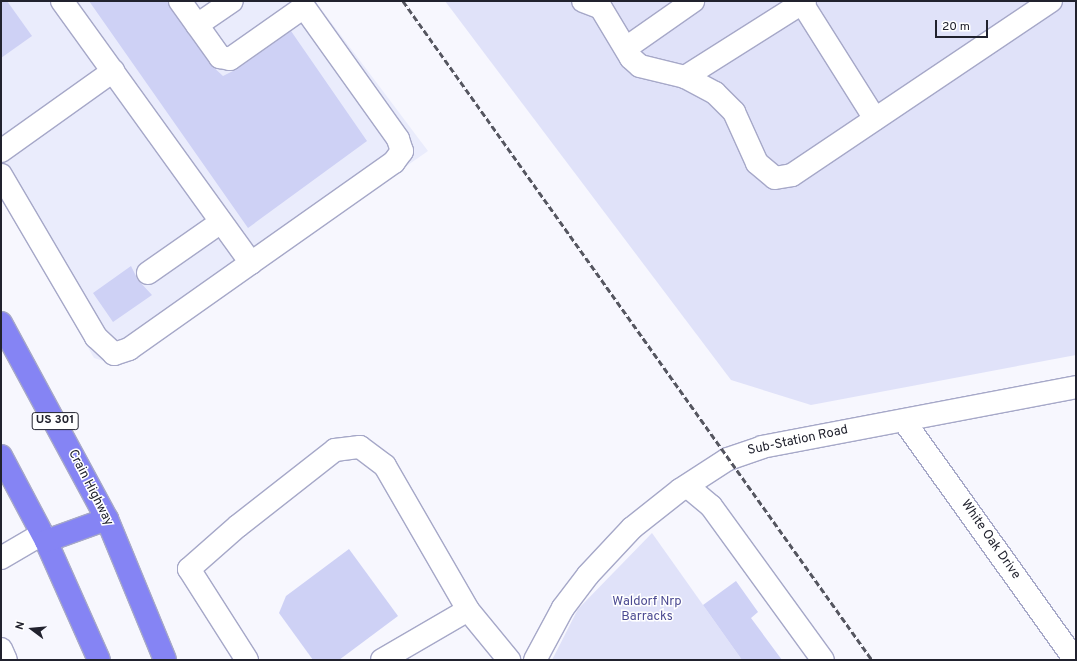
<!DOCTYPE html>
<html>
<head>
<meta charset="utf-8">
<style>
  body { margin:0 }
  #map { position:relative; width:1077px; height:661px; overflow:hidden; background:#f7f7fe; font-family:Overpass,sans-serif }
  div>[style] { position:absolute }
  .built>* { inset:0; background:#eaecfc }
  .green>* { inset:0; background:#e0e2f9 }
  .building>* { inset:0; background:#ced1f5 }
  .roads { filter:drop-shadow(1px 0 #a6a8c8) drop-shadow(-1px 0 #a6a8c8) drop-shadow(0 1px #a6a8c8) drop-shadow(0 -1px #a6a8c8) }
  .minor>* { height:22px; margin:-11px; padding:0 11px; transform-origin:11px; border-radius:11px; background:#fff }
  .highway>* { height:22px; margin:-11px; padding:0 11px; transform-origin:11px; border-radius:11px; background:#8584f4 }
  .rail>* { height:3px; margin-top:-1.5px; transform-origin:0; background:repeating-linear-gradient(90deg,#555660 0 6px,transparent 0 9px) }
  span { translate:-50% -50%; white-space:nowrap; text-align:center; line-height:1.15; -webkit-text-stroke:3px #fff; paint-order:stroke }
  .shield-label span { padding:1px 3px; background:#fff; border:1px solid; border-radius:3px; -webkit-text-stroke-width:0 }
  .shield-label { font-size:12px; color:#21222e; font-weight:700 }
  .street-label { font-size:13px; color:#21222e }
  .park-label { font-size:13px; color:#4c4b92 }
  .frame { position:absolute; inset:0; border:2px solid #21222e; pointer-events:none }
  .north { position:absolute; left:12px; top:609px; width:40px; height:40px; -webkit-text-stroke:3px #fff; paint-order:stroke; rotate:286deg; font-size:11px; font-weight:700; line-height:16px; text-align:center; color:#21222e }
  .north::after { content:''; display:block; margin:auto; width:14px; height:18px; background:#21222e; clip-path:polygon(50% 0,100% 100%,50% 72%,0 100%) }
  .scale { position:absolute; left:935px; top:20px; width:53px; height:18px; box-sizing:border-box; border:2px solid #21222e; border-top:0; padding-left:5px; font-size:12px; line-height:14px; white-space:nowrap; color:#21222e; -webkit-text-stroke:3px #fff; paint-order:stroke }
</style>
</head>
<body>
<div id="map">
  <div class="built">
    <div style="clip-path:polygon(1px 1px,315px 1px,428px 151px,119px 366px,94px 358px,1px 193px)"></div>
  </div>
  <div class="green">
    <div style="clip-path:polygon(445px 1px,1076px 1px,1076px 355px,811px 405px,731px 380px)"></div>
    <div style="clip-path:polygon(652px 533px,742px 660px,552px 660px,578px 609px)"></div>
  </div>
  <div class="building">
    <div style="clip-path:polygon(1px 1px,7px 1px,32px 36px,1px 58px)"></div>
    <div style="clip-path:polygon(89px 1px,168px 1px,210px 64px,223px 76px,237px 69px,291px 31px,367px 141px,248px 228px)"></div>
    <div style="clip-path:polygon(131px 266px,138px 280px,152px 295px,113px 322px,93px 293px)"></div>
    <div style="clip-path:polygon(349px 549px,398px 616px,339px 660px,313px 660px,279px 613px,286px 596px)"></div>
    <div style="clip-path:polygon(736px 581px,758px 612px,751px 618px,782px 660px,742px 660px,703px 605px)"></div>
  </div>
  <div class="roads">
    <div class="minor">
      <div style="left:180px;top:1px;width:69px;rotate:54.5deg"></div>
      <div style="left:220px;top:57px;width:10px;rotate:11deg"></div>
      <div style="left:230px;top:59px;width:90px;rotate:-35.1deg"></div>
      <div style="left:304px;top:7px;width:162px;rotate:54.5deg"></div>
      <div style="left:398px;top:139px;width:13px;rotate:72deg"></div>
      <div style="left:402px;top:151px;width:14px;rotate:126deg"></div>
      <div style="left:394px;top:162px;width:175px;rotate:144.8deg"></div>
      <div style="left:583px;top:1px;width:19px;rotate:21deg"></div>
      <div style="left:601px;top:8px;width:58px;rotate:59deg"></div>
      <div style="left:631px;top:58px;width:12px;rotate:42deg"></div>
      <div style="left:640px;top:66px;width:46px;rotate:13.7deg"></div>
      <div style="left:685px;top:77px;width:142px;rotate:-32.3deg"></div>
      <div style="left:802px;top:3px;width:137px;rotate:57.8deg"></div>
      <div style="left:197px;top:25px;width:42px;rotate:-34.4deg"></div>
      <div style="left:626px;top:48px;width:82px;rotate:-35deg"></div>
      <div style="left:685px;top:77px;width:34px;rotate:28deg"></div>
      <div style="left:715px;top:93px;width:27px;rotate:45deg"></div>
      <div style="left:734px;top:112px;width:56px;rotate:65.7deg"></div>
      <div style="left:757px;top:163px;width:23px;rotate:40deg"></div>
      <div style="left:775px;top:178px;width:17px;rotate:-10deg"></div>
      <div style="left:792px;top:175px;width:312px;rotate:-33.9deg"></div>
      <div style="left:1px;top:151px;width:138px;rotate:-35.5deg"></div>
      <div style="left:1px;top:175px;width:188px;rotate:59.6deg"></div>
      <div style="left:96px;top:337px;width:25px;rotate:43deg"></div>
      <div style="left:114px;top:354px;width:16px;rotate:-18deg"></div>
      <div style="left:129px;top:349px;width:149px;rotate:-35.2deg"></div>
      <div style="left:251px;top:263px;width:323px;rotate:-125.8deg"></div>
      <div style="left:148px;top:273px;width:89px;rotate:-34.9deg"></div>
      <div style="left:904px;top:421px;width:294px;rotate:54.4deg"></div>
      <div style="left:687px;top:486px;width:31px;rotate:40deg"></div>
      <div style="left:711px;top:506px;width:190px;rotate:54deg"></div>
      <div style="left:1px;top:558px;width:48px;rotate:-30.3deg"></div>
      <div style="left:1px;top:649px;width:12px;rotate:66deg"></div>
      <div style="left:247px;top:660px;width:108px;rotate:-122.5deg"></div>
      <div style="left:189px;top:569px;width:65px;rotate:-41.3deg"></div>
      <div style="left:238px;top:526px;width:123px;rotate:-38.1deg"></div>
      <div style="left:335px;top:450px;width:25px;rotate:-7deg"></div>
      <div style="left:360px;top:447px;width:31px;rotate:37deg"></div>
      <div style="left:385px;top:466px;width:166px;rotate:60deg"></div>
      <div style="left:382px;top:660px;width:99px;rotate:-30.2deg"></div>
      <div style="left:468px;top:610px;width:65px;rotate:50.6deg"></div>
      <div style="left:535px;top:660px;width:59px;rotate:-61.7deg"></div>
      <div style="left:563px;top:608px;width:41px;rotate:-52.9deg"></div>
      <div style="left:588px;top:575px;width:64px;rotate:-46.9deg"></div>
      <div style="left:632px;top:528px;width:61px;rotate:-38.4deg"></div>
      <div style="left:680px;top:490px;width:57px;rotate:-32.9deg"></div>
      <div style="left:728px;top:459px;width:36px;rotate:-19deg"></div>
      <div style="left:762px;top:447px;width:320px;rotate:-10.8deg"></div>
    </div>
    <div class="highway">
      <div style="left:1px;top:323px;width:223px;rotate:61.6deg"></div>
      <div style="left:107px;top:519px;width:152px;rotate:67.6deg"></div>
      <div style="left:1px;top:456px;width:96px;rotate:62.1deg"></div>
      <div style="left:46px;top:541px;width:130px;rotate:66deg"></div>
      <div style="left:46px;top:541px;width:65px;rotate:-19.8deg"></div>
    </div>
  </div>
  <div class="rail">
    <div style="left:403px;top:1px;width:809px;rotate:54.56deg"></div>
  </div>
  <div class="shield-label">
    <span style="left:55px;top:421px">US 301</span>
  </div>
  <div class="street-label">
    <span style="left:798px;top:441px;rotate:-12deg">Sub-Station Road</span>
    <span style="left:90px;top:488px;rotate:63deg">Crain Highway</span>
    <span style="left:990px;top:540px;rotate:55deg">White Oak Drive</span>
  </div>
  <div class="park-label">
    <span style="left:647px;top:610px">Waldorf Nrp<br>Barracks</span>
  </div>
  <div class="frame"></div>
  <div class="north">N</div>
  <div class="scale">20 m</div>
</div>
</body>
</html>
